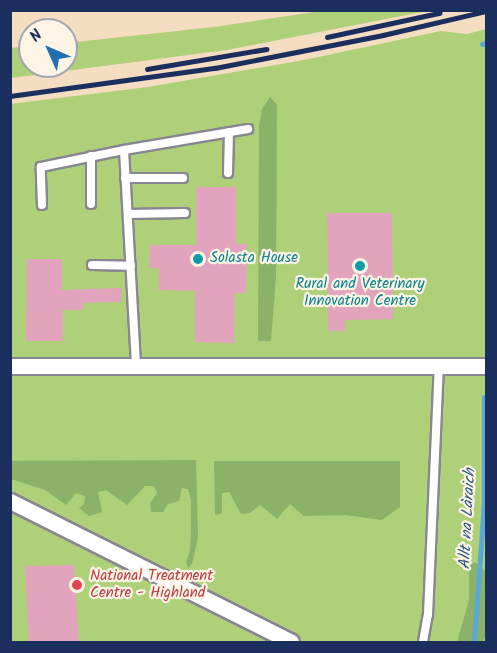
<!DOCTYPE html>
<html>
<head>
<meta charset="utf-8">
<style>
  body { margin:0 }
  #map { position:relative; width:497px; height:653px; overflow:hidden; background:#f5ddc1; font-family:Kalam,sans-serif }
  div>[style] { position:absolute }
  .green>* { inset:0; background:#add079 }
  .forest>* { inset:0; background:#8ab269 }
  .stream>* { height:5px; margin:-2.5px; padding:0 2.5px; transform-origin:2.5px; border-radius:2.5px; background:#5ba8d4 }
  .building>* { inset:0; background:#e2a4bd }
  .roads { filter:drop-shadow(2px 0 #888690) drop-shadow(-2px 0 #888690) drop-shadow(0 2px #888690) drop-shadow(0 -2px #888690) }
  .service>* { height:8px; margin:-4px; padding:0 4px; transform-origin:4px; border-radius:4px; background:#fff }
  .minor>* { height:15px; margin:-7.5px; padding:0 7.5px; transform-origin:7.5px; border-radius:7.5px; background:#fff }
  .rail>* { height:4.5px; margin:-2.25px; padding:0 2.25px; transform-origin:2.25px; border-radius:2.25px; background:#1b2f5e }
  .dots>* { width:16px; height:16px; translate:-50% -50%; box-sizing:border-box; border:3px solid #fcf5e5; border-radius:50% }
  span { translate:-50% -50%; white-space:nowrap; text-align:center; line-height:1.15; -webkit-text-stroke:4.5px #fcf5e5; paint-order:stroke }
  .culture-label { font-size:15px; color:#0d838f }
  .left { translate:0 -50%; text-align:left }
  .health-label { font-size:15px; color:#be3a42 }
  .water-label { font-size:16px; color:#315987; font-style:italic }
  .frame { position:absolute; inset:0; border:12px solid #1b2f5e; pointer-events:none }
  .north { position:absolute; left:18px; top:18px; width:60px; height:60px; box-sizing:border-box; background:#fcf5e5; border:2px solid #a2a6af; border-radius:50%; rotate:315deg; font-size:16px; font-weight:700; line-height:24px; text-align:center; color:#1b2f5e }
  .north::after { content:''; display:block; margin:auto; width:21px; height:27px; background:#1f6fb2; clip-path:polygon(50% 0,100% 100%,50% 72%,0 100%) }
</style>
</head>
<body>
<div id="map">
  <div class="green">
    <div style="clip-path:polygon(321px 11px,427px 11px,227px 50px,11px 78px,11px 48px,30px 46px,30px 66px,66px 66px,66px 43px,214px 27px)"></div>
    <div style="clip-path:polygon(486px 29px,486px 642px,11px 642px,10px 104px,148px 87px,304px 60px,441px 31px,467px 34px)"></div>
  </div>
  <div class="forest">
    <div style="clip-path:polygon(270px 97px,277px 105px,276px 278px,271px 341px,258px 341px,259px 127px,262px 109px)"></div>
    <div style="clip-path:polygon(196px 460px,198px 537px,192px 564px,188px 568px,186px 562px,190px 551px,191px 532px,191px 500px,188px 489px,182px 488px,179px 501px,168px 504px,163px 512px,151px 512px,150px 503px,157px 493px,154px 486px,145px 486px,127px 505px,106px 490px,98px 492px,102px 512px,89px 516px,79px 508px,84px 504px,85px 496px,76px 493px,66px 505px,45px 490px,11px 479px,11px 461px)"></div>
    <div style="clip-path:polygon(214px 461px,400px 461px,400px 507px,382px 520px,345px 515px,304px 516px,290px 504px,277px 519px,260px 505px,250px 513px,241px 514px,229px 492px,222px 493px,222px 513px,215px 515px)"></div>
    <div style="clip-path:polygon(475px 562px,486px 572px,486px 634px,483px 642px,457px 642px,469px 600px,469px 566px)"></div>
  </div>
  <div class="stream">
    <div style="left:482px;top:44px;width:4px;rotate:-14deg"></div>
    <div style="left:474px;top:642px;width:138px;rotate:-85.9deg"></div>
    <div style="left:484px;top:504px;width:107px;rotate:-90deg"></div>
  </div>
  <div class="building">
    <div style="clip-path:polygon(196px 187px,236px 187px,236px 244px,247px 244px,246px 293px,235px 293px,234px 343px,195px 342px,195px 291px,159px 290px,159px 268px,149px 268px,150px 245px,196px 245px)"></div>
    <div style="clip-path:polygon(327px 213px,392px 213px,393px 319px,345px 320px,345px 331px,328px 331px)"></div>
    <div style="clip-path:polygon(27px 259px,62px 259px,62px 290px,121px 288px,121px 302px,83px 303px,83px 310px,63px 310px,63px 341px,26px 341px)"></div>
    <div style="clip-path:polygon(74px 565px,79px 642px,29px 642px,25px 566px)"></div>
  </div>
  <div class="roads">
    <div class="service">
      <div style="left:124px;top:150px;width:126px;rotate:-9.6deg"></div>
      <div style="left:228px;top:173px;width:41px;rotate:-88.6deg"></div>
      <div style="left:125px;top:178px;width:58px"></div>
      <div style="left:91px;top:204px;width:48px;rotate:-90deg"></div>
      <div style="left:42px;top:205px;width:38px;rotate:-92deg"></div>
      <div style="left:41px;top:167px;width:85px;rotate:-11.6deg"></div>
      <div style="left:124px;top:150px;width:217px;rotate:86.8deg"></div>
      <div style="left:128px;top:214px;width:57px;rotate:-1deg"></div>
      <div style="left:92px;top:265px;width:39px;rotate:1deg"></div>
      <div style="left:423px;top:642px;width:27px;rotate:-80deg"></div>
      <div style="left:428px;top:615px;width:249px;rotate:-87.5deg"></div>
    </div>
    <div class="minor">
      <div style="left:10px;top:366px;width:476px"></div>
      <div style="left:10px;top:501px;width:314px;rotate:26.6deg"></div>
    </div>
  </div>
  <div class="rail">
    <div style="left:327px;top:37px;width:115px;rotate:-12.1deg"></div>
    <div style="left:147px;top:69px;width:121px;rotate:-9.5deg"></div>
    <div style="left:10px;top:96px;width:207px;rotate:-7.8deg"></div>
    <div style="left:215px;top:68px;width:171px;rotate:-11.1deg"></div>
    <div style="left:383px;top:35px;width:106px;rotate:-13.1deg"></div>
  </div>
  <div class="dots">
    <div style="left:198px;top:259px;background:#0f9aa8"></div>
    <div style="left:360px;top:266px;background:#0f9aa8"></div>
    <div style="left:77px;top:585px;background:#e0444e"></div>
  </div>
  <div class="culture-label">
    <span class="left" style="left:210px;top:259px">Solasta House</span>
    <span style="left:360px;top:293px">Rural and Veterinary<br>Innovation Centre</span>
  </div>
  <div class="health-label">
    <span class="left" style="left:90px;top:585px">National Treatment<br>Centre - Highland</span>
  </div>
  <div class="water-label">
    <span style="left:468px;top:519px;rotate:-87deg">Allt na Làraich</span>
  </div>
  <div class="frame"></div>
  <div class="north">N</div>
</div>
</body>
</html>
